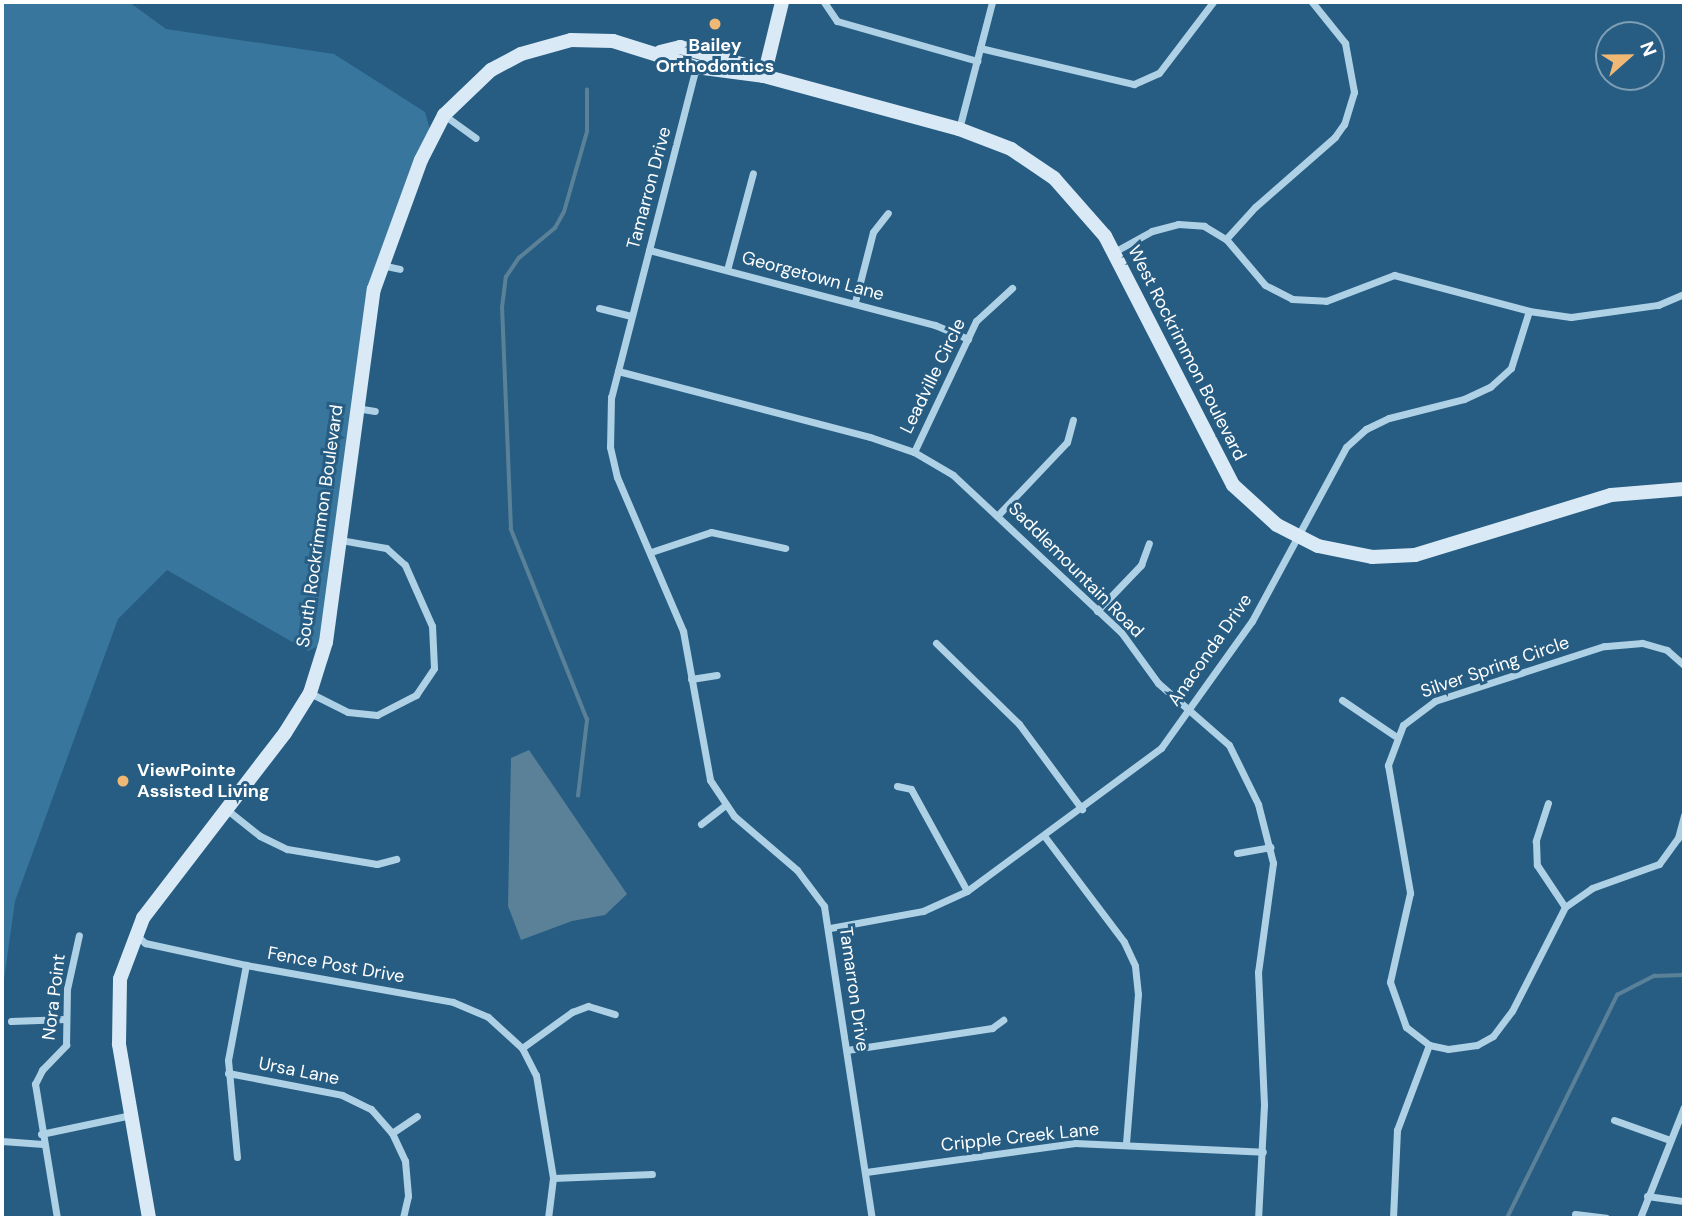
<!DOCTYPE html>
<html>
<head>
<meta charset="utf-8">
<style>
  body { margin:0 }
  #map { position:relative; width:1686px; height:1220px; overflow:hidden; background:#275d82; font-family:"DM Sans",sans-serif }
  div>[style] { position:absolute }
  .green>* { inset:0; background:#38769d }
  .water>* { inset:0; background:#5b8199 }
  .stream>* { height:3.5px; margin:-1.75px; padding:0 1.75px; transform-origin:1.75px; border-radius:1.75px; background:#5b8199 }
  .minor>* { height:7px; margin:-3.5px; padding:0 3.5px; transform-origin:3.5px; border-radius:3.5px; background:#afd1e6 }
  .secondary>* { height:14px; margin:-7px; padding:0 7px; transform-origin:7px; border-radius:7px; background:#d9eaf6 }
  .dots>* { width:19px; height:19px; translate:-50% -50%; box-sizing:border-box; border:4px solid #275d82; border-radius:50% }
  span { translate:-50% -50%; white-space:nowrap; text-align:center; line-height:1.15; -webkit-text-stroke:6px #275d82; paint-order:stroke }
  .poi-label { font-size:18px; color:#fff; font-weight:700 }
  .left { translate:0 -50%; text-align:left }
  .street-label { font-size:18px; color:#fff }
  .frame { position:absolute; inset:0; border:4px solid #fff; pointer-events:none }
  .north { position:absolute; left:1595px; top:21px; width:70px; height:70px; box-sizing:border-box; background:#275d82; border:2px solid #7d9eb4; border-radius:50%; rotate:69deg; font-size:19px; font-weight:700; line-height:28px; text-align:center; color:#fff }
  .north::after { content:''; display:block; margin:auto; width:24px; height:32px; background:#efb875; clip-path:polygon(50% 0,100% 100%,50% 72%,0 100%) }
</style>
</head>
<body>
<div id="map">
  <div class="green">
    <div style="clip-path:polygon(2px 2px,129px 2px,166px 29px,334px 54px,425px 112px,432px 137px,374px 289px,326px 642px,308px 651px,167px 570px,118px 619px,15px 901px,2px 994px)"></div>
  </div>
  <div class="water">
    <div style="clip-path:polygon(529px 750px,627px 894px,605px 915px,572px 921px,521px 940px,508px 906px,511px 758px)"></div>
  </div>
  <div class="stream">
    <div style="left:578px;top:796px;width:77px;rotate:-83.2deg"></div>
    <div style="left:587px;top:720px;width:205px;rotate:-111.8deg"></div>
    <div style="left:511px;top:530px;width:222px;rotate:-92.3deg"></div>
    <div style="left:502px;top:308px;width:31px;rotate:-83deg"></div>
    <div style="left:506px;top:277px;width:23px;rotate:-56deg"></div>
    <div style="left:519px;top:258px;width:47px;rotate:-39.8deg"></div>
    <div style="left:555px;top:228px;width:18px;rotate:-61deg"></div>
    <div style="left:564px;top:212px;width:83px;rotate:-74deg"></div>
    <div style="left:587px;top:132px;width:42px;rotate:-90deg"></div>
    <div style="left:1507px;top:1218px;width:249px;rotate:-63.7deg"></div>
    <div style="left:1617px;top:995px;width:42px;rotate:-27.2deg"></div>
    <div style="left:1654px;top:976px;width:30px;rotate:-2deg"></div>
  </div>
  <div class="minor">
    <div style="left:824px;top:2px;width:23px;rotate:56deg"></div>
    <div style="left:837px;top:21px;width:146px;rotate:15.9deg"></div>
    <div style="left:1312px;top:2px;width:53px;rotate:51.2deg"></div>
    <div style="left:1345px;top:43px;width:50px;rotate:79.6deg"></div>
    <div style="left:1354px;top:92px;width:34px;rotate:107deg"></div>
    <div style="left:1344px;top:124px;width:16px;rotate:125deg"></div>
    <div style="left:1335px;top:137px;width:106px;rotate:138.8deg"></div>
    <div style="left:1255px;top:207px;width:43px;rotate:132.2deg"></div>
    <div style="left:1226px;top:239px;width:60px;rotate:49.7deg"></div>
    <div style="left:1265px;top:285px;width:30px;rotate:27deg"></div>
    <div style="left:1292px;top:299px;width:34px;rotate:3deg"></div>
    <div style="left:1326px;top:301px;width:73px;rotate:-20.9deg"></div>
    <div style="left:1394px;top:275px;width:140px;rotate:14.9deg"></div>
    <div style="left:1529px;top:311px;width:42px;rotate:8.1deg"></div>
    <div style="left:1571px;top:317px;width:88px;rotate:-7.9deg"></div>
    <div style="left:1658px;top:305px;width:28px;rotate:-23deg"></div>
    <div style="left:980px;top:48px;width:158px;rotate:13.2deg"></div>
    <div style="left:1134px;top:84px;width:27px;rotate:-24deg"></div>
    <div style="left:1159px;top:73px;width:89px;rotate:-52.7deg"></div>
    <div style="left:696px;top:67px;width:341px;rotate:104.4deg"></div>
    <div style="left:611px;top:397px;width:50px;rotate:91.1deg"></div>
    <div style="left:610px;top:447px;width:31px;rotate:77deg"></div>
    <div style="left:617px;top:477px;width:168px;rotate:66.8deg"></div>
    <div style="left:683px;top:631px;width:151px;rotate:79.7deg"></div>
    <div style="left:710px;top:780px;width:43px;rotate:56.3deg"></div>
    <div style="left:734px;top:816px;width:83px;rotate:40.6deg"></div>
    <div style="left:797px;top:870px;width:45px;rotate:53.1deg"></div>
    <div style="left:824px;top:906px;width:316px;rotate:81.3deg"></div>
    <div style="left:444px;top:115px;width:39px;rotate:36deg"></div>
    <div style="left:959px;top:129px;width:131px;rotate:-75.4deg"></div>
    <div style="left:649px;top:250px;width:296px;rotate:14.7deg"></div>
    <div style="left:935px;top:325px;width:36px;rotate:23deg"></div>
    <div style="left:1114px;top:252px;width:43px;rotate:-28.9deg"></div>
    <div style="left:1152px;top:231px;width:27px;rotate:-15deg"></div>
    <div style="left:1178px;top:224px;width:26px;rotate:4deg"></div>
    <div style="left:1204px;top:226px;width:26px;rotate:31deg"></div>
    <div style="left:381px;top:265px;width:19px;rotate:12deg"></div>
    <div style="left:727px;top:270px;width:100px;rotate:-75deg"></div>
    <div style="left:855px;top:302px;width:72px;rotate:-75.6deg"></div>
    <div style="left:873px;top:232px;width:24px;rotate:-52deg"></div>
    <div style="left:599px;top:308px;width:33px;rotate:14deg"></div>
    <div style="left:618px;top:371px;width:260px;rotate:14.7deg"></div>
    <div style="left:870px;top:437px;width:46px;rotate:18.8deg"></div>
    <div style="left:914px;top:452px;width:45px;rotate:30.5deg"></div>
    <div style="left:953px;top:475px;width:230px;rotate:43.1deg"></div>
    <div style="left:1121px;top:632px;width:63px;rotate:54deg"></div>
    <div style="left:1158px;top:683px;width:94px;rotate:41.1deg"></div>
    <div style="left:1229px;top:745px;width:66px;rotate:63.8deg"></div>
    <div style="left:1258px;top:804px;width:61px;rotate:75.7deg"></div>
    <div style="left:1273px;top:863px;width:110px;rotate:97.8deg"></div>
    <div style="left:1258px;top:972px;width:133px;rotate:87.4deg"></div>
    <div style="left:1264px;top:1105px;width:113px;rotate:93deg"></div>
    <div style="left:356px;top:408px;width:19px;rotate:9deg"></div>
    <div style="left:914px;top:452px;width:145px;rotate:-64.7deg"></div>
    <div style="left:976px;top:321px;width:49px;rotate:-42.5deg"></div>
    <div style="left:998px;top:515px;width:100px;rotate:-46.6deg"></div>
    <div style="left:1067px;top:442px;width:23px;rotate:-75deg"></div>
    <div style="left:651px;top:552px;width:63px;rotate:-18.4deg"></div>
    <div style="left:711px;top:532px;width:76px;rotate:12.2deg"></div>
    <div style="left:1097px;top:611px;width:64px;rotate:-46.3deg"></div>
    <div style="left:1141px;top:565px;width:23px;rotate:-70deg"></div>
    <div style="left:936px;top:643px;width:116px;rotate:44.3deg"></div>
    <div style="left:1019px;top:724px;width:106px;rotate:53.5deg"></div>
    <div style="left:1684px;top:665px;width:23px;rotate:-139deg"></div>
    <div style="left:1667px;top:650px;width:26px;rotate:-164deg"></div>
    <div style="left:1642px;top:643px;width:38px;rotate:175deg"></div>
    <div style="left:1604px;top:646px;width:178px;rotate:162deg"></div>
    <div style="left:1435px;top:701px;width:40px;rotate:143deg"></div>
    <div style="left:1403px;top:725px;width:43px;rotate:110.6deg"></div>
    <div style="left:1388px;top:765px;width:130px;rotate:80.2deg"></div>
    <div style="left:1410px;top:893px;width:91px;rotate:102.7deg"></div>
    <div style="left:1390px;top:982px;width:48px;rotate:70.4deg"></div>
    <div style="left:1406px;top:1027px;width:29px;rotate:38deg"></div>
    <div style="left:1429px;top:1045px;width:19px;rotate:12deg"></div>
    <div style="left:1448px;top:1049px;width:29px;rotate:-8deg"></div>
    <div style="left:1477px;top:1045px;width:18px;rotate:-29deg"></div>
    <div style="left:1493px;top:1036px;width:31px;rotate:-53deg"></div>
    <div style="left:1512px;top:1011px;width:117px;rotate:-63deg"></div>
    <div style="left:1565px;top:907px;width:33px;rotate:-35deg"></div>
    <div style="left:1592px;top:888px;width:71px;rotate:-19.7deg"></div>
    <div style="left:1659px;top:864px;width:32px;rotate:-54deg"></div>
    <div style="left:1678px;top:838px;width:24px;rotate:-75deg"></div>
    <div style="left:691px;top:679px;width:26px;rotate:-9deg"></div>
    <div style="left:310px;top:693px;width:42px;rotate:26.6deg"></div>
    <div style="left:348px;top:712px;width:29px;rotate:6deg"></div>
    <div style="left:377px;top:715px;width:44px;rotate:-27.1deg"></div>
    <div style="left:416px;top:695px;width:32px;rotate:-56deg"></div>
    <div style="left:434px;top:668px;width:42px;rotate:-92.7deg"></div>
    <div style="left:432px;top:626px;width:67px;rotate:-113.9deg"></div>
    <div style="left:405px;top:565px;width:25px;rotate:-138deg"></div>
    <div style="left:386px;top:548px;width:47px;rotate:-170.1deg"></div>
    <div style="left:1342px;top:700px;width:64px;rotate:34.2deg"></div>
    <div style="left:897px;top:786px;width:14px;rotate:12deg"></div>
    <div style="left:911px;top:789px;width:116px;rotate:61.2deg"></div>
    <div style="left:1548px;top:803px;width:40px;rotate:108deg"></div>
    <div style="left:1536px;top:841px;width:24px;rotate:88deg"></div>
    <div style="left:1537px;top:865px;width:50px;rotate:56.3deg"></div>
    <div style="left:226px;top:809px;width:43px;rotate:38.5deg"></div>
    <div style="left:260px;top:836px;width:30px;rotate:26deg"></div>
    <div style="left:287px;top:849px;width:91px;rotate:9.5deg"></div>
    <div style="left:377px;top:864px;width:20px;rotate:-15deg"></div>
    <div style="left:701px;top:824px;width:31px;rotate:-38deg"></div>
    <div style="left:1045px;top:837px;width:131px;rotate:53deg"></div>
    <div style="left:1124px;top:942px;width:26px;rotate:65deg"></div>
    <div style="left:1135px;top:966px;width:28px;rotate:84deg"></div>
    <div style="left:1138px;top:994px;width:150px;rotate:94.6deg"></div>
    <div style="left:1237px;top:853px;width:34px;rotate:-10deg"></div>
    <div style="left:830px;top:928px;width:95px;rotate:-10.4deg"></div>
    <div style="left:923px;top:911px;width:48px;rotate:-24.4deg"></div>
    <div style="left:967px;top:891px;width:241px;rotate:-36.4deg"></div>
    <div style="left:1161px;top:748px;width:156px;rotate:-54.4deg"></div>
    <div style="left:1252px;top:621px;width:198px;rotate:-61.6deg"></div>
    <div style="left:1346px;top:447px;width:27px;rotate:-42deg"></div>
    <div style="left:1366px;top:429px;width:25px;rotate:-26deg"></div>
    <div style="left:1389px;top:418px;width:77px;rotate:-14.2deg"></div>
    <div style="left:1464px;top:399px;width:29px;rotate:-25deg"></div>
    <div style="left:1490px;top:387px;width:28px;rotate:-42deg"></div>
    <div style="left:1511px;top:368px;width:60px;rotate:-72.5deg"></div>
    <div style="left:137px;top:936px;width:11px;rotate:41deg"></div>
    <div style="left:145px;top:943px;width:103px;rotate:12.3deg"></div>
    <div style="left:246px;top:965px;width:210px;rotate:10.1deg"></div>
    <div style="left:453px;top:1002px;width:38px;rotate:23deg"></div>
    <div style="left:488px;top:1017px;width:46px;rotate:42.4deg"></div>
    <div style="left:522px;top:1048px;width:30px;rotate:63deg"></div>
    <div style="left:536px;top:1075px;width:104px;rotate:80.6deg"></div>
    <div style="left:553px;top:1178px;width:40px;rotate:97.1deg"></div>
    <div style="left:11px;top:1021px;width:55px;rotate:-2.1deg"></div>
    <div style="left:522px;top:1048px;width:62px;rotate:-35.8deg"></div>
    <div style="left:572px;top:1012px;width:17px;rotate:-21deg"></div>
    <div style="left:588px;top:1006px;width:28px;rotate:17deg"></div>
    <div style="left:847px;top:1050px;width:147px;rotate:-8.6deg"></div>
    <div style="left:992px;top:1028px;width:14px;rotate:-36deg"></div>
    <div style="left:228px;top:1073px;width:116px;rotate:10.9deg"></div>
    <div style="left:342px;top:1095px;width:32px;rotate:26deg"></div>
    <div style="left:371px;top:1109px;width:32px;rotate:49deg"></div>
    <div style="left:392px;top:1133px;width:31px;rotate:65deg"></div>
    <div style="left:405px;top:1161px;width:35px;rotate:85deg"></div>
    <div style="left:408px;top:1196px;width:23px;rotate:103deg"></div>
    <div style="left:1614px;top:1120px;width:59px;rotate:19.7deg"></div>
    <div style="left:392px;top:1133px;width:30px;rotate:-34deg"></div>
    <div style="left:41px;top:1134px;width:92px;rotate:-11.9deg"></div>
    <div style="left:2px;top:1141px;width:41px;rotate:4.2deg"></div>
    <div style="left:237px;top:1157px;width:97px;rotate:-95.3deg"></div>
    <div style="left:228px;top:1060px;width:97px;rotate:-79.3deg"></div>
    <div style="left:866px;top:1172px;width:211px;rotate:-7.9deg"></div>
    <div style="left:1075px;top:1143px;width:188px;rotate:2.7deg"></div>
    <div style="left:553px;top:1178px;width:99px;rotate:-2.3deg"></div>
    <div style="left:1647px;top:1196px;width:37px;rotate:8deg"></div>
    <div style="left:1575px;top:1214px;width:31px;rotate:7deg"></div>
    <div style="left:57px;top:1218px;width:136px;rotate:-99.3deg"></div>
    <div style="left:35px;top:1084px;width:16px;rotate:-63deg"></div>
    <div style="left:42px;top:1070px;width:35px;rotate:-46deg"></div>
    <div style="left:66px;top:1045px;width:56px;rotate:-89deg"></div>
    <div style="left:67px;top:989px;width:55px;rotate:-77.5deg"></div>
    <div style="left:1393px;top:1218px;width:88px;rotate:-87.4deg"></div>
    <div style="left:1397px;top:1130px;width:91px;rotate:-69.4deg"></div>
    <div style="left:1640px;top:1218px;width:119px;rotate:-68.4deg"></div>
  </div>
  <div class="secondary">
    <div style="left:660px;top:52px;width:21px;rotate:-14deg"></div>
    <div style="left:680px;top:47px;width:75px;rotate:15.5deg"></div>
    <div style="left:752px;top:67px;width:15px;rotate:37deg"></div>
    <div style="left:764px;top:76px;width:202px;rotate:15.2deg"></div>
    <div style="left:959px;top:129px;width:56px;rotate:21deg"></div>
    <div style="left:1011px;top:149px;width:52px;rotate:34deg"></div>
    <div style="left:1054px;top:178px;width:77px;rotate:48.7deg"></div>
    <div style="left:1105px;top:236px;width:280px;rotate:62.8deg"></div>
    <div style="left:1233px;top:485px;width:59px;rotate:42.3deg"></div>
    <div style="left:1277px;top:525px;width:46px;rotate:27.1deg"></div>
    <div style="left:1318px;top:546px;width:55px;rotate:11.5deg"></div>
    <div style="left:1372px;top:557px;width:43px;rotate:-2.7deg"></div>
    <div style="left:1415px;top:555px;width:205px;rotate:-17deg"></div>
    <div style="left:1611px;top:495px;width:73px;rotate:-4.7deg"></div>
    <div style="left:764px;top:76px;width:76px;rotate:-76.3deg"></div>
    <div style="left:149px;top:1218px;width:177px;rotate:-99.8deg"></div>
    <div style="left:119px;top:1044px;width:65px;rotate:-89.1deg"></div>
    <div style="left:120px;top:979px;width:65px;rotate:-69.3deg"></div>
    <div style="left:143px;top:918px;width:233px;rotate:-52.5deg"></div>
    <div style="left:285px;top:733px;width:47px;rotate:-58deg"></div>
    <div style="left:310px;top:693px;width:53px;rotate:-72.6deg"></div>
    <div style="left:326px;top:642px;width:356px;rotate:-82.3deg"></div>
    <div style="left:374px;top:289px;width:137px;rotate:-70deg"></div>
    <div style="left:421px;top:160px;width:51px;rotate:-62.9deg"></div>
    <div style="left:444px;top:115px;width:65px;rotate:-43.8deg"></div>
    <div style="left:491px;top:70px;width:34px;rotate:-28deg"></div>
    <div style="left:521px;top:54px;width:52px;rotate:-15.6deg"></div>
    <div style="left:571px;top:40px;width:42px;rotate:1.4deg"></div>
    <div style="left:613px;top:41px;width:87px;rotate:17.4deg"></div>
    <div style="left:696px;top:67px;width:69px;rotate:7.5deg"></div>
  </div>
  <div class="dots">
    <div style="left:715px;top:24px;background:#efb875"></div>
    <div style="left:123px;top:781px;background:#efb875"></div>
  </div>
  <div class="poi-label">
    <span style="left:715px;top:56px">Bailey<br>Orthodontics</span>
    <span class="left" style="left:137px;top:781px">ViewPointe<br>Assisted Living</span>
  </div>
  <div class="street-label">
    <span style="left:649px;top:188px;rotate:-75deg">Tamarron Drive</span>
    <span style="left:813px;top:276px;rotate:15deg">Georgetown Lane</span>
    <span style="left:1187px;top:353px;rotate:63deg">West Rockrimmon Boulevard</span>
    <span style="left:933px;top:376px;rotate:-64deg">Leadville Circle</span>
    <span style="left:320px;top:526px;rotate:-82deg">South Rockrimmon Boulevard</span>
    <span style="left:1076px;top:570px;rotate:45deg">Saddlemountain Road</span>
    <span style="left:1210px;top:650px;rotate:-55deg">Anaconda Drive</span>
    <span style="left:1495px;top:667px;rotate:-19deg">Silver Spring Circle</span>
    <span style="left:336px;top:965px;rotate:10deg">Fence Post Drive</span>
    <span style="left:854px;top:989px;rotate:82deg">Tamarron Drive</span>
    <span style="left:54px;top:997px;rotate:-83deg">Nora Point</span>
    <span style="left:299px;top:1071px;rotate:11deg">Ursa Lane</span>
    <span style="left:1020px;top:1137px;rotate:-6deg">Cripple Creek Lane</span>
  </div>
  <div class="frame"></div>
  <div class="north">N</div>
</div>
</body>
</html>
